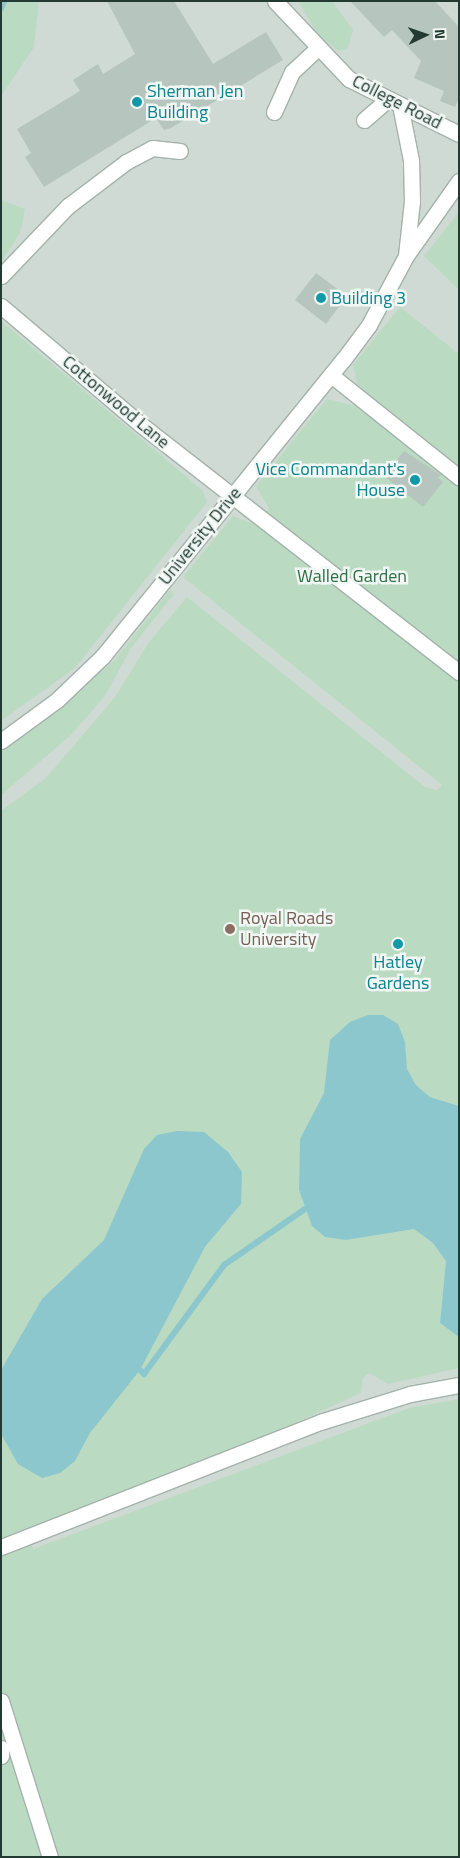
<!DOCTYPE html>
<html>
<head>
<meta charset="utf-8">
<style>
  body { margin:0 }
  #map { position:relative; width:460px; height:1858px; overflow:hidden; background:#e1ebe6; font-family:"Titillium Web",sans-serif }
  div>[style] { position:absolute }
  .built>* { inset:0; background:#cfdad4 }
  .green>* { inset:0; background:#badbc1 }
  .water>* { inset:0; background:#8bc7cd }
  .stream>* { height:6px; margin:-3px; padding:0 3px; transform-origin:3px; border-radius:3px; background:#8bc7cd }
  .building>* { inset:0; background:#b6c5be }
  .roads { filter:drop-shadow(1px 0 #a4b2ac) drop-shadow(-1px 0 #a4b2ac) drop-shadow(0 1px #a4b2ac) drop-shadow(0 -1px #a4b2ac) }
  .minor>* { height:15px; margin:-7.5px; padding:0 7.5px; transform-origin:7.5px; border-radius:7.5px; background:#fff }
  .dots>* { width:14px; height:14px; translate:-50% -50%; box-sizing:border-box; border:2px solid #f1f7f4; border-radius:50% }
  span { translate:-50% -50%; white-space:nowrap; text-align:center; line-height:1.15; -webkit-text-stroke:5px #f1f7f4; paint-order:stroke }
  .culture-label { font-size:18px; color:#0d838f }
  .left { translate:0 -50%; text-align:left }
  .right { translate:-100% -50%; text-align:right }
  .street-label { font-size:18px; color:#223a32 }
  .park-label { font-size:18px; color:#2f6f44 }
  .education-label { font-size:18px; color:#785e54 }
  .frame { position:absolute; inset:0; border:2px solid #223a32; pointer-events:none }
  .north { position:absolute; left:400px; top:10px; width:50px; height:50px; -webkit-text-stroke:4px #f1f7f4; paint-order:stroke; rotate:87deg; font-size:14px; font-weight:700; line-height:20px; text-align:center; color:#223a32 }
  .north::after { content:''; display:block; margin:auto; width:18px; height:22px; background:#223a32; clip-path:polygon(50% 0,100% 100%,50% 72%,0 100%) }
</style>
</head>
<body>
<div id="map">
  <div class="built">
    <div style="clip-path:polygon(1px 1px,459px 1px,459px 1857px,1px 1857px)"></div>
  </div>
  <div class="green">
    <div style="clip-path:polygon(1px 1px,39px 1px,34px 47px,1px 96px)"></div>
    <div style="clip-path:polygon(298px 1px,332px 1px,353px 30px,348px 48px,339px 51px,318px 35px)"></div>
    <div style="clip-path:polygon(1px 200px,25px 209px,21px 231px,1px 263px)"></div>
    <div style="clip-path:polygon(459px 212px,459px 290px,424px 256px)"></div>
    <div style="clip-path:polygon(400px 307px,459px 354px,459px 1106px,430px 1097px,416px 1085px,407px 1069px,405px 1042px,324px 1093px,300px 1139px,299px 1190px,312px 1226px,346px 1240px,414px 1229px,433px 1243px,446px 1261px,440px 1322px,459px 1337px,459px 1368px,388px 1384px,369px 1373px,363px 1378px,361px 1393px,284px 1428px,27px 1529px,33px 1549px,409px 1408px,459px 1399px,459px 1857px,1px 1857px,1px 1434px,18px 1464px,75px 1461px,90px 1433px,141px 1367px,205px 1247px,241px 1204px,118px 1213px,104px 1240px,42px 1299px,1px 1370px,1px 811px,46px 778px,115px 697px,149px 642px,187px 597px,425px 787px,437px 790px,442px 785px,183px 577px,233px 516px,257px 525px,269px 508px,256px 486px,327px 399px,354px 406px,364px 390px,357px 384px,353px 365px)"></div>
    <div style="clip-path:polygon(1px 321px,202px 490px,207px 502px,75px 668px,1px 721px)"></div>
    <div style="clip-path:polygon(170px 590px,174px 594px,131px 648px,105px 696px,71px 735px,1px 795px,1px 750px,115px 660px)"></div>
  </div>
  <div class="water">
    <div style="clip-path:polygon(368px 1015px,383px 1015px,398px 1024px,405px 1042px,407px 1069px,416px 1085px,430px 1097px,459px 1106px,459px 1337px,440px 1323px,446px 1261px,433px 1243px,414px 1229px,346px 1240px,325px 1237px,312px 1226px,299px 1190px,300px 1139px,324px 1093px,330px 1040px,350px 1022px)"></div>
    <div style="clip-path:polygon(177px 1131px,204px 1132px,228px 1152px,242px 1172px,241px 1204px,205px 1247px,140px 1370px,90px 1433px,75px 1461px,60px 1473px,42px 1478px,18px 1464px,1px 1434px,1px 1370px,42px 1299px,104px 1240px,144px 1149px,157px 1135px)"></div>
  </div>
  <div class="stream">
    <div style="left:1px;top:9px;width:9px;rotate:-69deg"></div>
    <div style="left:140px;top:1370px;width:6px;rotate:45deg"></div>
    <div style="left:144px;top:1374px;width:135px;rotate:-53.7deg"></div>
    <div style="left:224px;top:1265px;width:98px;rotate:-34.7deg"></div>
  </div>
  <div class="building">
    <div style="clip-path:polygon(107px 1px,174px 1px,213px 64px,266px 32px,283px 60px,171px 128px,164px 130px,156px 118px,44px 187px,25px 157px,31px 153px,17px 129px,80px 91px,73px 80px,98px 64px,103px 74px,135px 54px)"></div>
    <div style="clip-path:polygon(350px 1px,435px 1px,459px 27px,459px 98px,455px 107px,440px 101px,444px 91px,414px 78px,421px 61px,392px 30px,384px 37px)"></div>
    <div style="clip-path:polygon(316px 273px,347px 296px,326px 324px,295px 300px)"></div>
    <div style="clip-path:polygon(404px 451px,441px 475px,438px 478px,443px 482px,423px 507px,384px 476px)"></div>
  </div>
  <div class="roads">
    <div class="minor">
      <div style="left:275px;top:1px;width:108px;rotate:46.5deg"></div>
      <div style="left:349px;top:79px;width:123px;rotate:26.6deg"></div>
      <div style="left:400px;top:105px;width:56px;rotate:78.7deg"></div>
      <div style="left:411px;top:160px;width:41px;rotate:88.6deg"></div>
      <div style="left:412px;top:201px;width:54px;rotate:96.3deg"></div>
      <div style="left:274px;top:112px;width:44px;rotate:-65.8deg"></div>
      <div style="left:292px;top:72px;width:35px;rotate:-43deg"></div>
      <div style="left:364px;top:120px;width:32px;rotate:-41deg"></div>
      <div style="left:1px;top:276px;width:97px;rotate:-46.3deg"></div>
      <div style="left:68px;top:206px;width:73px;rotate:-37.2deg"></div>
      <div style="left:126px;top:162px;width:30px;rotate:-28deg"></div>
      <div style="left:152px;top:148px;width:28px;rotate:6deg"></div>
      <div style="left:1px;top:306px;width:182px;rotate:40.3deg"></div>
      <div style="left:140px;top:424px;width:404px;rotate:37.9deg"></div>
      <div style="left:331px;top:375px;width:164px;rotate:38.6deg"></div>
      <div style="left:1px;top:741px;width:69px;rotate:-36.2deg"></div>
      <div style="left:57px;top:700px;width:64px;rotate:-43.7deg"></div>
      <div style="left:103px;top:656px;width:381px;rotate:-51deg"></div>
      <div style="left:343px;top:360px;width:44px;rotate:-53.4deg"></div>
      <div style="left:369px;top:325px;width:78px;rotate:-61.8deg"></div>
      <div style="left:406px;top:256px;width:92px;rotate:-54.8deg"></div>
      <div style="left:1px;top:1547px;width:343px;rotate:-21.4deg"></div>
      <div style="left:320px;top:1422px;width:94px;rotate:-17.3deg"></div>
      <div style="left:410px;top:1394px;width:50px;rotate:-10.4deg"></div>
      <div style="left:1px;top:1701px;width:164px;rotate:72.6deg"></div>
      <div style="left:1px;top:1748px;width:8px;rotate:90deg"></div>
    </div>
  </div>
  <div class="dots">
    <div style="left:137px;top:102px;background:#0f9aa8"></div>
    <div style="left:321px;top:298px;background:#0f9aa8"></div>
    <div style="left:415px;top:480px;background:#0f9aa8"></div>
    <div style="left:230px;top:929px;background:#8d6e63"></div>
    <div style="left:398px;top:944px;background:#0f9aa8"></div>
  </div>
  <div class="culture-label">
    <span class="left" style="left:147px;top:102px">Sherman Jen<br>Building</span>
    <span class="left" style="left:331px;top:298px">Building 3</span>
    <span class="right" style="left:405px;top:480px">Vice Commandant's<br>House</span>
    <span style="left:398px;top:973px">Hatley<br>Gardens</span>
  </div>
  <div class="street-label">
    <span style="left:397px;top:102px;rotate:27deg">College Road</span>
    <span style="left:116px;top:402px;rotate:40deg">Cottonwood Lane</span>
    <span style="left:200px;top:536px;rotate:-51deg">University Drive</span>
  </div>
  <div class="park-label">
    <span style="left:352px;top:576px">Walled Garden</span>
  </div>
  <div class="education-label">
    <span class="left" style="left:240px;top:929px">Royal Roads<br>University</span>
  </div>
  <div class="frame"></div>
  <div class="north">N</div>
</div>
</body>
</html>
